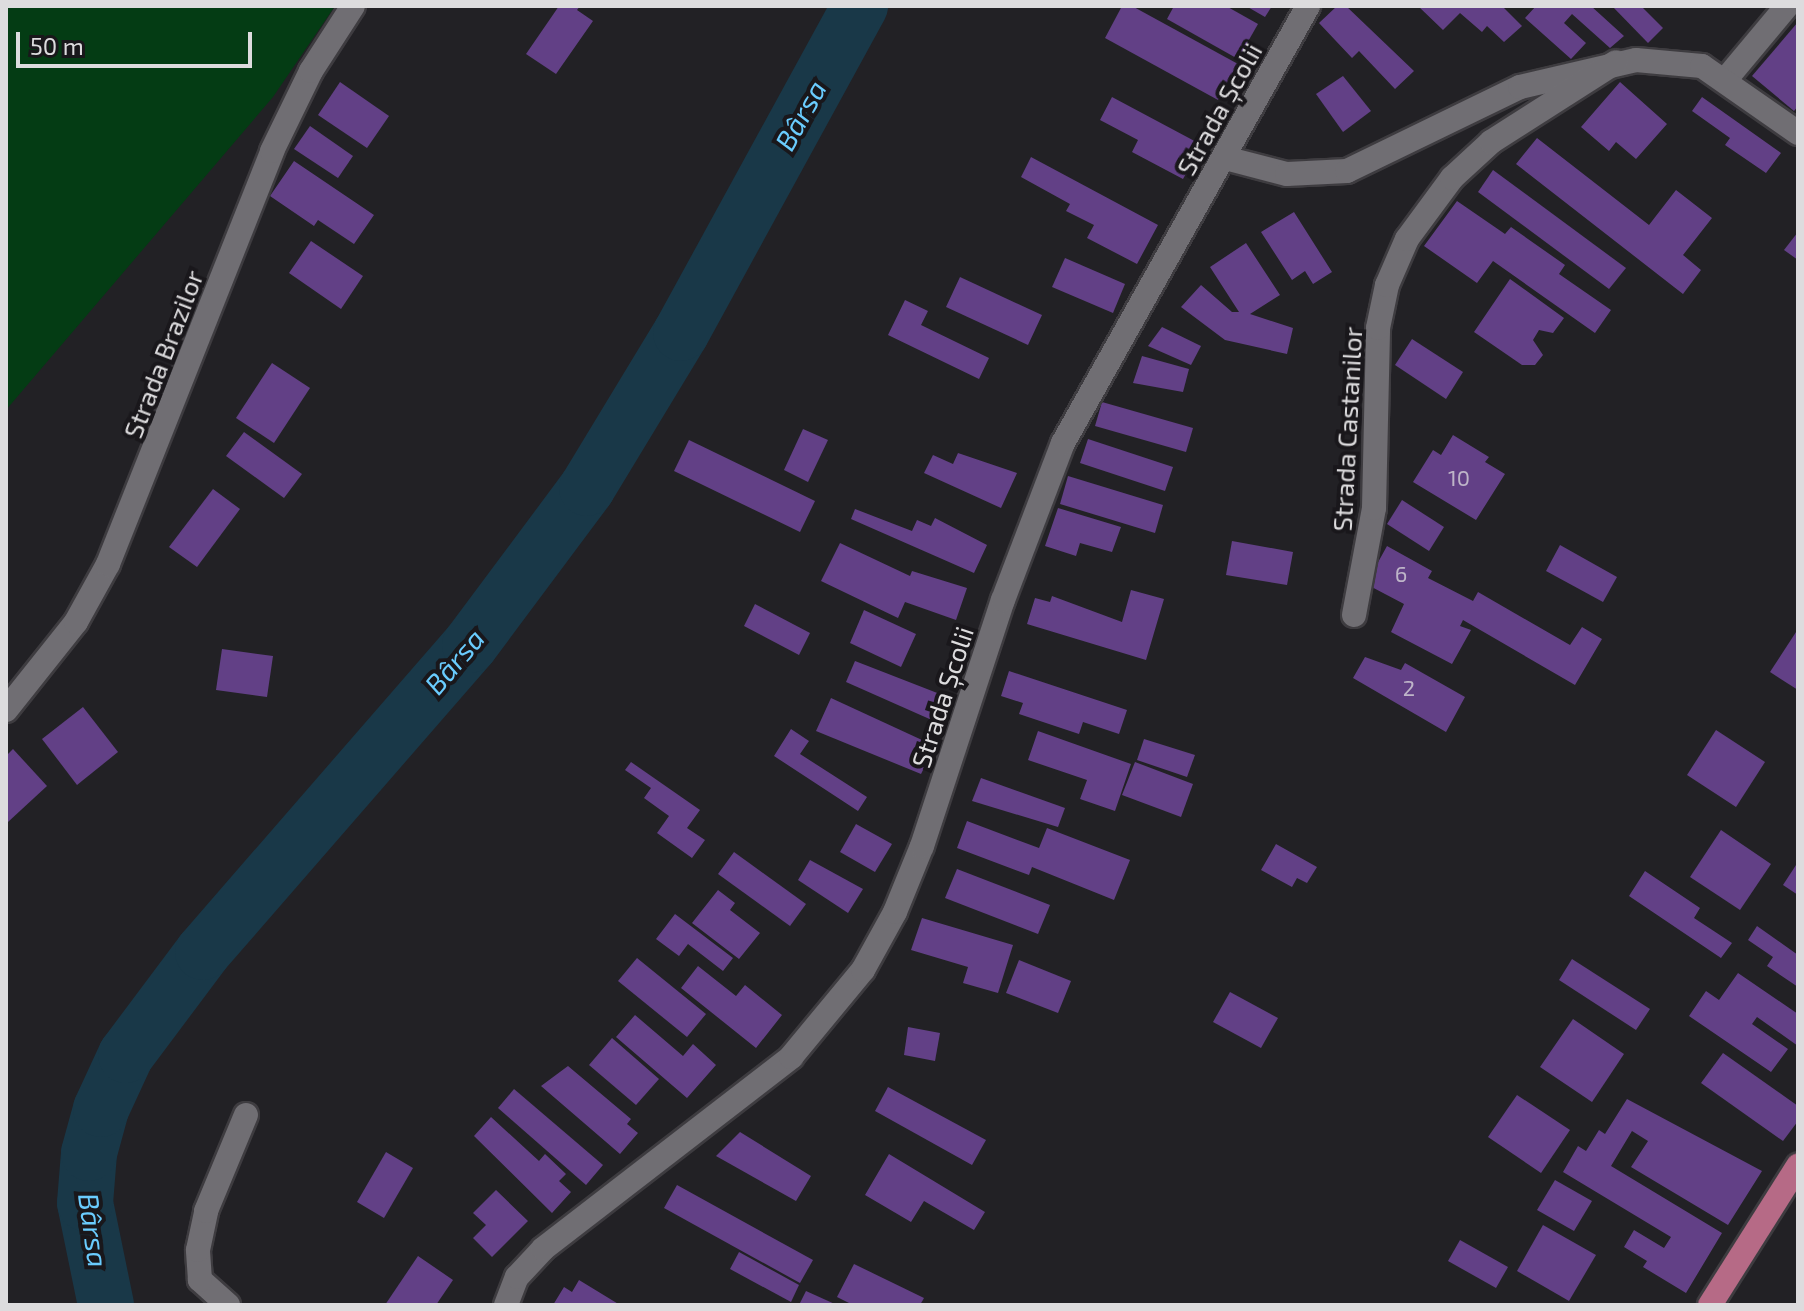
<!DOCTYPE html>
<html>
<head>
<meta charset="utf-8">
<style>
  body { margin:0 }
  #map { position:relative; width:1804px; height:1311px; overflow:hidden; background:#222125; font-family:"Exo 2",sans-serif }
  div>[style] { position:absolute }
  .green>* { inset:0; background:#043c14 }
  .river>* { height:56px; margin:-28px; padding:0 28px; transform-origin:28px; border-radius:28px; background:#193848 }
  .building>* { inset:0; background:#624086 }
  .roads { filter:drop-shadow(2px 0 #3e3c40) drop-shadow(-2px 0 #3e3c40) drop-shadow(0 2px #3e3c40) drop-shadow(0 -2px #3e3c40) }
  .minor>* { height:24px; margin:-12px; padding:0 12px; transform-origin:12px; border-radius:12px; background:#706e73 }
  .primary>* { height:24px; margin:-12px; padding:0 12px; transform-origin:12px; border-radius:12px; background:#b66a86 }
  span { translate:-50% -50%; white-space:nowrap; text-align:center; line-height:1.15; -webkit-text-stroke:8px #19171b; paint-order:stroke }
  .number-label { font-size:22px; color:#beb5c8 }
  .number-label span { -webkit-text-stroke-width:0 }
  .street-label { font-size:26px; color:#dddcde }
  .water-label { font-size:28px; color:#6accfe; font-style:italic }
  .frame { position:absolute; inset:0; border:8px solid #dddcde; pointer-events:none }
  .scale { position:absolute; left:16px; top:32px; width:236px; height:36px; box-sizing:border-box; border:4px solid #dddcde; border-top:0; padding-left:10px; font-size:24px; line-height:28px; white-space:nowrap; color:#dddcde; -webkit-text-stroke:6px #19171b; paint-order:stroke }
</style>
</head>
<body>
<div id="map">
  <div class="green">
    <div style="clip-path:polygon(6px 6px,335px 6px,273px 97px,6px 410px)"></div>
  </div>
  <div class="river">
    <div style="left:106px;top:1305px;width:104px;rotate:-101.6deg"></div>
    <div style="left:85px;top:1203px;width:50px;rotate:-85.4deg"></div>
    <div style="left:89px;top:1153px;width:46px;rotate:-74.7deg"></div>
    <div style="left:101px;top:1109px;width:60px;rotate:-65.2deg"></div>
    <div style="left:126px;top:1055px;width:129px;rotate:-53.2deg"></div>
    <div style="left:203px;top:952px;width:407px;rotate:-49deg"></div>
    <div style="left:470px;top:645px;width:196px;rotate:-53.3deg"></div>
    <div style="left:587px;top:488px;width:181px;rotate:-58.8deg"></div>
    <div style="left:681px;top:333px;width:373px;rotate:-61.3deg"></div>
  </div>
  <div class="building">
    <div style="clip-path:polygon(559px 6px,580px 6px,577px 10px,593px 21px,556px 74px,526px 54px)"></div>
    <div style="clip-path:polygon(1122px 6px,1132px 6px,1238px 64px,1218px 100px,1105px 38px)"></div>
    <div style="clip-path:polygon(1174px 6px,1226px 6px,1258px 24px,1238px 59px,1167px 19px)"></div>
    <div style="clip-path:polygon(1246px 6px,1272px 6px,1265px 17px)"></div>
    <div style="clip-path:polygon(1337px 6px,1346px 6px,1414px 71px,1395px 89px,1359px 51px,1352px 58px,1319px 23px)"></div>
    <div style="clip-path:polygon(1418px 6px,1502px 6px,1522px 26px,1504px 42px,1487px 26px,1482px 32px,1460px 13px,1443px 30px)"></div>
    <div style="clip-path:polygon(1536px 6px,1591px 6px,1624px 36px,1610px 48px,1572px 14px,1564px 23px,1586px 43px,1571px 59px,1525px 18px)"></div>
    <div style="clip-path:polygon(1612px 6px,1641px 6px,1663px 28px,1648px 43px)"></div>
    <div style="clip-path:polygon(1798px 22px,1798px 106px,1794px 111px,1752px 76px)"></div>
    <div style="clip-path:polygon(1343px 76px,1371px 111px,1343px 132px,1316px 94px)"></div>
    <div style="clip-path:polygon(340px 82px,389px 116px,367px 148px,318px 115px)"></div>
    <div style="clip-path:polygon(1620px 82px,1667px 124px,1636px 159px,1616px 142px,1609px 151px,1581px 127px)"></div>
    <div style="clip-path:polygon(1112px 97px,1202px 145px,1183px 179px,1132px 152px,1138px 140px,1100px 120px)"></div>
    <div style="clip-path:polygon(1702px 97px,1781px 153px,1766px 173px,1725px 145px,1730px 138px,1692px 111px)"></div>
    <div style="clip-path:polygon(310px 126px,353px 156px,338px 178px,294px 149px)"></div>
    <div style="clip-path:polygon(1537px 138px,1649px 225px,1676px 190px,1712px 218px,1683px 255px,1701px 270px,1683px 294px,1516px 164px)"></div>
    <div style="clip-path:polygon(1031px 157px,1158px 225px,1137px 264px,1087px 238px,1094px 225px,1066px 211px,1070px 204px,1021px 177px)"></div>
    <div style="clip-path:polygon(294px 161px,374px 215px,354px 244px,318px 220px,314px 226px,270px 196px)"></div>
    <div style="clip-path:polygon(1493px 170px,1626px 268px,1609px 289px,1478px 192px)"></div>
    <div style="clip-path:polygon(1457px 201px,1505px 234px,1511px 227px,1565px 265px,1559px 274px,1611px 310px,1595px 333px,1493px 261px,1477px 283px,1424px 246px)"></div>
    <div style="clip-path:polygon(1294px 212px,1332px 272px,1313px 284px,1305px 271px,1292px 280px,1261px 232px)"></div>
    <div style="clip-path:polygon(1798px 232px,1798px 260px,1784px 250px)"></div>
    <div style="clip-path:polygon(311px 241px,363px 276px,341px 309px,289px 273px)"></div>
    <div style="clip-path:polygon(1246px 243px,1280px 295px,1250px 314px,1293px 328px,1287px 354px,1225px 340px,1181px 307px,1201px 285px,1232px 312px,1239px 312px,1210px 267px)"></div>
    <div style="clip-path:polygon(1065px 258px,1125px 284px,1113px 313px,1052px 287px)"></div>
    <div style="clip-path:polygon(960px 277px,1042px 315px,1028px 345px,946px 307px)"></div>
    <div style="clip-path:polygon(1510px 279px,1564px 318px,1553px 333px,1539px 330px,1533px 340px,1543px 355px,1535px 365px,1522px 365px,1474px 332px)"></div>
    <div style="clip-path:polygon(905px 300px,928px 311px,921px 325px,989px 358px,979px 379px,888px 335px)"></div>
    <div style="clip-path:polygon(1162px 327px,1201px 346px,1191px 365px,1148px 346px)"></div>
    <div style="clip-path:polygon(1412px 339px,1463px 372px,1446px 399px,1395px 365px)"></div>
    <div style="clip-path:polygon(1142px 356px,1189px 369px,1183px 392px,1133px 383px)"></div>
    <div style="clip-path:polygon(272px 363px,310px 388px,274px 443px,236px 418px)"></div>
    <div style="clip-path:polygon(1102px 402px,1193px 428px,1186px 452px,1095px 426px)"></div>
    <div style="clip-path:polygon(803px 429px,828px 440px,808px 482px,784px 470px)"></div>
    <div style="clip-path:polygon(244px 432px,302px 474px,284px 498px,226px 456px)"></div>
    <div style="clip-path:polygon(1453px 435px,1489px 457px,1485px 462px,1505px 474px,1476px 520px,1413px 482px,1433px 450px,1441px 455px)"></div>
    <div style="clip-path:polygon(1088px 439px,1173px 467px,1165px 491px,1080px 463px)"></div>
    <div style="clip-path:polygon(689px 440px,815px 501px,800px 532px,674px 471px)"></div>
    <div style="clip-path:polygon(958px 453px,1017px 473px,1001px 508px,924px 473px,933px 455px,953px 464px)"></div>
    <div style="clip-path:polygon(1068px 476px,1163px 505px,1155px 533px,1060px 504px)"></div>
    <div style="clip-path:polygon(213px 489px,240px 509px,197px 567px,169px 547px)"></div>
    <div style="clip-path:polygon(1402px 500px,1444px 527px,1429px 551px,1387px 524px)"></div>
    <div style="clip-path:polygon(1058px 508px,1121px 527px,1112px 552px,1080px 543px,1076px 556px,1045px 546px)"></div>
    <div style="clip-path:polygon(855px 509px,912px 531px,917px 520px,931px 526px,935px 518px,987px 545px,974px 573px,851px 519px)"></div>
    <div style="clip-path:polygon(1232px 541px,1293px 552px,1287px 585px,1226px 575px)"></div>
    <div style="clip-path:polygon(840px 543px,910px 576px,912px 571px,967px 588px,956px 620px,905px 602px,898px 618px,821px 581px)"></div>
    <div style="clip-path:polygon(1560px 545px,1617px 577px,1603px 602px,1546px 571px)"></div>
    <div style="clip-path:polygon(1387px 546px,1432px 571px,1428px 578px,1473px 601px,1478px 592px,1570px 645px,1582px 627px,1602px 639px,1575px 685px,1463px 620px,1460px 626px,1471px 630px,1452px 664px,1391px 632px,1404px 604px,1366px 584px)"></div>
    <div style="clip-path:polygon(1131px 590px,1164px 599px,1146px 660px,1027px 624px,1035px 598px,1050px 602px,1052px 596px,1122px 622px)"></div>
    <div style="clip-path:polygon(755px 604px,810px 633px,799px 655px,744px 626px)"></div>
    <div style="clip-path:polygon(864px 610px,916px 634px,901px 667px,850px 643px)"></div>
    <div style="clip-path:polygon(1798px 629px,1798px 690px,1770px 672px)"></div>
    <div style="clip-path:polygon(222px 649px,273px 656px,267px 697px,216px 690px)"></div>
    <div style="clip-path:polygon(1365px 657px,1401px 670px,1405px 663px,1465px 697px,1446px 732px,1353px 678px)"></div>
    <div style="clip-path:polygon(855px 661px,945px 696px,934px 721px,846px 682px)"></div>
    <div style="clip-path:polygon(1009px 671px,1127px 710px,1119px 734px,1083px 722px,1079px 734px,1019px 714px,1023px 703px,1001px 696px)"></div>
    <div style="clip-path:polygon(831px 698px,935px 746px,921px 774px,816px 731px)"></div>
    <div style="clip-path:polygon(83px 707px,118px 752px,77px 785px,42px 739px)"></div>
    <div style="clip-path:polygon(791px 729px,809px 741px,800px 754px,867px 797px,858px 811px,774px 756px)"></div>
    <div style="clip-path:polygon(1716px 730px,1765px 762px,1736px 807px,1687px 775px)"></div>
    <div style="clip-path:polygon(1038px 731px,1131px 764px,1115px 811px,1080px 799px,1087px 780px,1028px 760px)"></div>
    <div style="clip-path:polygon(1144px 739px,1195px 755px,1187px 777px,1137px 760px)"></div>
    <div style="clip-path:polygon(13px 749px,47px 786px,8px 822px,6px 756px)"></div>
    <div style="clip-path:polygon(631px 762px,700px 810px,687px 828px,705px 840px,692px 858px,657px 833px,669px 816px,644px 798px,651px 788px,625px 770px)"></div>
    <div style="clip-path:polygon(1135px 762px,1193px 784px,1181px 817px,1122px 795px)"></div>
    <div style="clip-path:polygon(981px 778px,1065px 808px,1058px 827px,972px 801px)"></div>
    <div style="clip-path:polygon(967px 821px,1039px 848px,1047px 828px,1130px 860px,1114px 900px,1032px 867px,1029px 875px,957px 848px)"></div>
    <div style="clip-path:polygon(856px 824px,892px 844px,875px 872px,840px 852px)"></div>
    <div style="clip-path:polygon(1721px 830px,1771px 864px,1740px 910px,1690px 877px)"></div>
    <div style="clip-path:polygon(1276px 844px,1317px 867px,1307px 883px,1297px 878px,1292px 887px,1261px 870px)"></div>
    <div style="clip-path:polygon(734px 852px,806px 904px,790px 926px,718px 874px)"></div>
    <div style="clip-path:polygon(810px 860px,863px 889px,848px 913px,798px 880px)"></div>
    <div style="clip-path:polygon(1798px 862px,1798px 895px,1783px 885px)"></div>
    <div style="clip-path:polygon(957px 869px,1050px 905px,1038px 934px,945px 898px)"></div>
    <div style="clip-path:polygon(1645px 871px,1700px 908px,1694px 918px,1732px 943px,1721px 958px,1629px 896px)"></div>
    <div style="clip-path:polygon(718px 890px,735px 903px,730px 910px,760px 933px,739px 959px,692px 923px)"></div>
    <div style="clip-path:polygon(675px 914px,733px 958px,723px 971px,688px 944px,679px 956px,656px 939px)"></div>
    <div style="clip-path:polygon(922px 918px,1013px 945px,998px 993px,963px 983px,968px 967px,911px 950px)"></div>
    <div style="clip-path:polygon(1757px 926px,1798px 955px,1798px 987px,1767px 966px,1773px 957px,1748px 940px)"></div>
    <div style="clip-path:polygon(637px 958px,706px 1014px,687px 1037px,618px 981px)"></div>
    <div style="clip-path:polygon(1572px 959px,1650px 1009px,1636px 1030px,1559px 980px)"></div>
    <div style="clip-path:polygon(1019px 960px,1071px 981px,1058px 1013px,1006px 993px)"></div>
    <div style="clip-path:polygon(698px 966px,736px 996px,745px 985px,782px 1015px,756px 1048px,681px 988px)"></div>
    <div style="clip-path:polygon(1738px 973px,1798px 1014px,1798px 1046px,1757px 1017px,1752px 1024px,1788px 1049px,1771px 1072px,1689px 1016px,1706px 991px,1719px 1000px)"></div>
    <div style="clip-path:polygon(1230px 992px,1278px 1018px,1261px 1048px,1213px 1022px)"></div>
    <div style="clip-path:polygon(635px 1015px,683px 1056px,693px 1044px,716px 1065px,687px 1098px,616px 1037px)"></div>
    <div style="clip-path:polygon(1573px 1019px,1624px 1054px,1592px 1102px,1540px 1067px)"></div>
    <div style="clip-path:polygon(908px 1027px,940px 1033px,935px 1061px,904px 1055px)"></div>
    <div style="clip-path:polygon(612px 1038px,659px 1079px,636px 1105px,589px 1065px)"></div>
    <div style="clip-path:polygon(1723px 1053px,1798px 1106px,1798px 1121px,1783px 1141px,1701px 1083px)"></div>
    <div style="clip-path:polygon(568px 1066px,631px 1119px,627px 1124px,638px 1133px,620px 1154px,541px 1086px)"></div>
    <div style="clip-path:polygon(888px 1087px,986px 1140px,972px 1165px,875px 1111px)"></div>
    <div style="clip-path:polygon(514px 1089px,603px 1165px,586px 1185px,498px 1108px)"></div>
    <div style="clip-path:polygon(1517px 1095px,1570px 1130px,1541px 1173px,1488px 1137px)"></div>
    <div style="clip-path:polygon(1627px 1099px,1762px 1171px,1728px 1225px,1631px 1167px,1648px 1141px,1632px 1131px,1611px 1166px,1722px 1233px,1686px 1293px,1643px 1267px,1647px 1261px,1624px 1247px,1634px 1230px,1664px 1248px,1671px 1237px,1563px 1172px,1578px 1146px,1586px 1151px,1599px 1130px,1605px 1134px)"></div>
    <div style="clip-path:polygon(491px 1117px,539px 1161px,545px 1154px,566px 1174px,559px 1181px,571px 1192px,552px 1213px,474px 1136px)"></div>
    <div style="clip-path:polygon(740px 1132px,811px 1176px,796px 1201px,716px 1156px)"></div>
    <div style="clip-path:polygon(386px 1152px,413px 1168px,384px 1218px,357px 1202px)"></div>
    <div style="clip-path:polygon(889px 1154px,985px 1212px,974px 1230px,924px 1201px,911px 1222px,865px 1195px)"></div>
    <div style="clip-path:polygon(1555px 1180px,1592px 1201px,1574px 1231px,1537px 1210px)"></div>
    <div style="clip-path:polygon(677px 1185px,813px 1260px,800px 1283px,664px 1208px)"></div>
    <div style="clip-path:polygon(496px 1190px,528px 1221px,492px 1257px,473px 1238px,486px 1225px,473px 1213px)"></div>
    <div style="clip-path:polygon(1543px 1225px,1596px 1255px,1569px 1301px,1517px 1271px)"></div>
    <div style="clip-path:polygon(1460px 1240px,1508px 1267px,1496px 1288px,1448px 1261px)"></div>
    <div style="clip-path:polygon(739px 1252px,799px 1285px,791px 1302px,730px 1269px)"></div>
    <div style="clip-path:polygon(418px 1256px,453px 1280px,436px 1305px,385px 1305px)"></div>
    <div style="clip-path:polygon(854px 1264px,924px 1298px,920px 1305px,853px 1305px,837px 1297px)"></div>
    <div style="clip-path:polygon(579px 1280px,620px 1305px,553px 1305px,564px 1287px,572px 1292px)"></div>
    <div style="clip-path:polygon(806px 1291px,837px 1305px,799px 1305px)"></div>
  </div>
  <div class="roads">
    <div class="minor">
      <div style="left:1726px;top:79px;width:95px;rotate:-50.1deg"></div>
      <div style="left:1225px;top:158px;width:64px;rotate:14.5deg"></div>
      <div style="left:1287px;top:174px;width:60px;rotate:-2.9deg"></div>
      <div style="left:1347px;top:171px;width:192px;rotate:-25.9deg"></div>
      <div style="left:1520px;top:87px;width:119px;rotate:-13.1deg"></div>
      <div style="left:1636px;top:60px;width:66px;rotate:5.2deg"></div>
      <div style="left:1702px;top:66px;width:117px;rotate:34.9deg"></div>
      <div style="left:1354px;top:615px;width:109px;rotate:-79.4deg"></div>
      <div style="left:1374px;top:508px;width:180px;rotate:-88.7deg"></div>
      <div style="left:1378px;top:328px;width:44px;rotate:-78.2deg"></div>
      <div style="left:1387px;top:285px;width:50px;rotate:-66.5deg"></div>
      <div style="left:1407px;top:239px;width:76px;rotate:-53.6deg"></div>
      <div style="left:1452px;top:178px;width:53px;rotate:-42.7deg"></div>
      <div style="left:1491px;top:142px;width:148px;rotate:-32.6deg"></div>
      <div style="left:6px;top:710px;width:112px;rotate:-51.5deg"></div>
      <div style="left:76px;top:622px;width:66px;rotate:-61.1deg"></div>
      <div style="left:108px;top:564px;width:444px;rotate:-68.3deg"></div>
      <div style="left:272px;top:151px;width:89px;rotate:-64deg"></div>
      <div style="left:311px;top:71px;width:77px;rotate:-57.1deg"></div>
      <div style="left:228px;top:1305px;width:38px;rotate:-138deg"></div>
      <div style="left:200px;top:1280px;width:30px;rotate:-94deg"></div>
      <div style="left:198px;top:1250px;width:40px;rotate:-78deg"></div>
      <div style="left:206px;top:1211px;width:104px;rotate:-67.4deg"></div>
      <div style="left:506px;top:1305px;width:30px;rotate:-69deg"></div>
      <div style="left:517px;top:1277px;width:38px;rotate:-47deg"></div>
      <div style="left:543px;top:1249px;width:314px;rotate:-37.7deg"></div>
      <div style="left:791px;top:1057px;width:113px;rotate:-50.4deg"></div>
      <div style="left:863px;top:970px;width:66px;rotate:-61.1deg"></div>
      <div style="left:895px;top:912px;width:71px;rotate:-67.8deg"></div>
      <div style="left:922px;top:846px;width:259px;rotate:-71.8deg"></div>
      <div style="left:1003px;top:600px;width:168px;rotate:-69.1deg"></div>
      <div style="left:1063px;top:443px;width:501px;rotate:-60.72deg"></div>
    </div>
    <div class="primary">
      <div style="left:1710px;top:1305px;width:165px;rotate:-57.7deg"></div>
    </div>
  </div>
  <div class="number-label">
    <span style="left:1459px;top:478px">10</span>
    <span style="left:1401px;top:574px">6</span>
    <span style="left:1409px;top:688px">2</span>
  </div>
  <div class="street-label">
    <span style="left:1219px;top:109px;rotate:-61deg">Strada Școlii</span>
    <span style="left:163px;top:354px;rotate:-69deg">Strada Brazilor</span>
    <span style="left:1347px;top:429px;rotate:-87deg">Strada Castanilor</span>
    <span style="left:942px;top:697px;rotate:-72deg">Strada Școlii</span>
  </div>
  <div class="water-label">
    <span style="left:800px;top:115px;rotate:-61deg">Bârsa</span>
    <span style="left:454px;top:661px;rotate:-50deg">Bârsa</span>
    <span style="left:94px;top:1230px;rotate:82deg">Bârsa</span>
  </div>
  <div class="frame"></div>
  <div class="scale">50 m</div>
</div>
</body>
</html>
